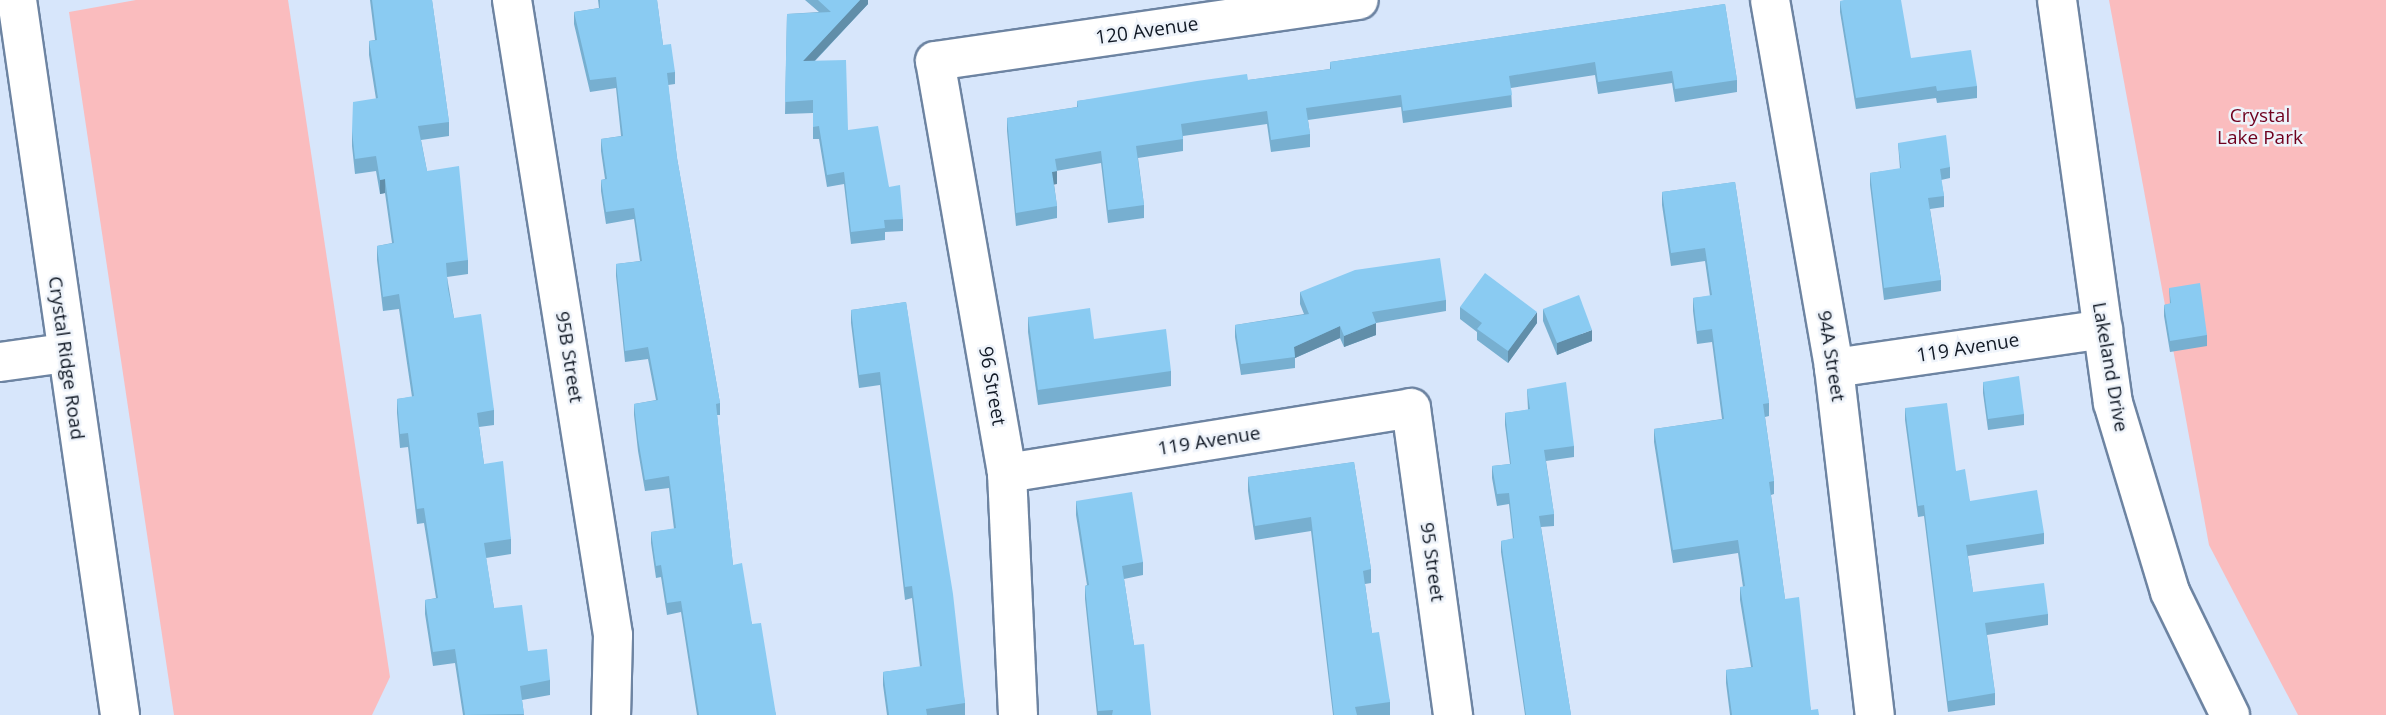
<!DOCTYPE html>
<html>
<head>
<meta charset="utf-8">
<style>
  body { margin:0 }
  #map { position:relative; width:2386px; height:715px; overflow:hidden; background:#d7e6fb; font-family:"Open Sans",sans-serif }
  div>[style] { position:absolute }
  .green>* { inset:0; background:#fabcbe }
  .roads { filter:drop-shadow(2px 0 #6d84a2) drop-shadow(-2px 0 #6d84a2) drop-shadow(0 2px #6d84a2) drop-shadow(0 -2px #6d84a2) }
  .minor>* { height:38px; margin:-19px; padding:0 19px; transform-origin:19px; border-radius:19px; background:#fff }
  .wall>* { inset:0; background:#77afd0 }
  .shaded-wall>* { inset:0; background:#618ea9 }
  .building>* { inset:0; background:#8acbf2 }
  span { translate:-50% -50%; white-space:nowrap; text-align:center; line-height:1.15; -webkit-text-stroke:5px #eef3fa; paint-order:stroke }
  .street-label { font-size:19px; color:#101824 }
  .park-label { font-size:19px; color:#6f001e }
</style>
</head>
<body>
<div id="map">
  <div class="green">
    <div style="clip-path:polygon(136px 0,288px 0,390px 677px,372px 715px,174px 715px,69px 12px)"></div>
    <div style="clip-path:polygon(2109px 0,2386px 0,2386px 715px,2298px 715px,2209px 545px)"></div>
  </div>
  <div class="roads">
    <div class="minor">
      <div style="left:17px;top:0;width:722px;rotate:81.8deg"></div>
      <div style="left:512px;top:0;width:643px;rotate:80.96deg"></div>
      <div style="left:613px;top:635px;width:80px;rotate:91.4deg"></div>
      <div style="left:1770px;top:0;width:374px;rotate:80.1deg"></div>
      <div style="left:1834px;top:368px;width:349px;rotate:83.3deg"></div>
      <div style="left:2057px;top:0;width:407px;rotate:82.1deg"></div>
      <div style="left:2113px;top:403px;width:197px;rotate:73.2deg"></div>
      <div style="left:2170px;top:592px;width:137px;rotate:64deg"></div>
      <div style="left:0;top:362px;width:66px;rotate:-7.9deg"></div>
      <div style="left:1834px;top:368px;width:272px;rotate:-8.2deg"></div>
      <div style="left:1007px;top:473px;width:409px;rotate:-9.1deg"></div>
      <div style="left:1411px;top:408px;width:310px;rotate:82.2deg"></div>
      <div style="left:1018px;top:715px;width:242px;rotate:-92.6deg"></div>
      <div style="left:1007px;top:473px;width:418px;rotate:-99.9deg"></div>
      <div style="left:935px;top:61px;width:428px;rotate:-8.2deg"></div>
    </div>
  </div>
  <div class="wall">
    <div style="clip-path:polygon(370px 0,432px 0,449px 122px,449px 136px,421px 140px,427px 171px,468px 260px,468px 274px,447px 277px,454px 318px,494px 410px,494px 425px,479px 427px,484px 464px,511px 539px,511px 554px,486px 558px,494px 608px,550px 680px,550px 695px,522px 700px,524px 715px,463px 715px,455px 663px,433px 666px,425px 614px,425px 600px,436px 598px,424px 523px,417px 524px,408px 447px,400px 448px,397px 413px,397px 399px,412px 397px,399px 309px,383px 311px,377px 260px,377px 246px,392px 243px,385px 193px,380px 194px,376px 171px,355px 174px,352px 146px,352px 131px,376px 99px,369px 55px,369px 41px,375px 40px)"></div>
    <div style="clip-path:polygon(598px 0,657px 0,663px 45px,675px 72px,675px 84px,668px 85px,677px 158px,720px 403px,720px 415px,717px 415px,733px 565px,752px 624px,776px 715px,697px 715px,681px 612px,667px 615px,661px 577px,656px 578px,651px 543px,651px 532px,674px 529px,669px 488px,645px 491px,638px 451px,634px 415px,634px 404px,656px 400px,648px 359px,625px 362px,616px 276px,616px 264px,640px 261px,634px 219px,606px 224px,601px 191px,601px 180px,605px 179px,601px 151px,601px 139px,621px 136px,616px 88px,590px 92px,574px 24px,574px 12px,599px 8px)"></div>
    <div style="clip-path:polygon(805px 0,868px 0,868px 4px,815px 61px,848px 130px,889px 187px,903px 219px,903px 231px,885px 232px,885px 240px,851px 244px,844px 184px,827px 187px,819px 139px,813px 139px,813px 113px,785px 114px,787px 14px,819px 12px)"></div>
    <div style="clip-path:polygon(1840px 1px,1911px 58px,1977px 86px,1977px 98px,1937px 103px,1936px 98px,1856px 109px,1840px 12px)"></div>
    <div style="clip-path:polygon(1725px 4px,1737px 80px,1737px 92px,1675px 102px,1672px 83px,1598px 94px,1595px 75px,1511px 88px,1512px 107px,1403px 123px,1401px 107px,1308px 120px,1310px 134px,1310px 147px,1271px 152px,1267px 124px,1183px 136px,1183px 151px,1138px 158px,1144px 205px,1144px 218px,1108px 223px,1101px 163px,1056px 171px,1057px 184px,1054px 184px,1057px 206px,1057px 218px,1016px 226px,1007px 131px,1007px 118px,1077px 107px,1077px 101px,1248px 80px,1330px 69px,1330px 62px)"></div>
    <div style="clip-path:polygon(1898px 143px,1950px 167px,1950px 178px,1941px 180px,1944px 196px,1944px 207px,1930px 209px,1941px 280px,1941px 291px,1884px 300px,1870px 185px,1870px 173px,1900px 169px)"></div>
    <div style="clip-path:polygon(1735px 182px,1769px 403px,1769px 416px,1765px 417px,1774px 481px,1774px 494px,1771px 495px,1785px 599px,1811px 710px,1819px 715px,1730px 715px,1726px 683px,1726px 670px,1751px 667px,1740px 600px,1740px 587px,1743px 587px,1738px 553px,1673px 563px,1654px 442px,1654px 429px,1722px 419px,1712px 342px,1697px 344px,1693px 311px,1693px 298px,1710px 296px,1705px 261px,1671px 266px,1662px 205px,1662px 192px)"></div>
    <div style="clip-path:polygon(2169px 288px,2207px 335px,2207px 346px,2170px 352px,2164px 316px,2164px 305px,2170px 304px)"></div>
    <div style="clip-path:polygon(1300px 292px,1446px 300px,1446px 311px,1376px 323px,1376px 335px,1344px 347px,1340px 338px,1295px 358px,1295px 368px,1241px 375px,1235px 337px,1235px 325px,1304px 314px,1300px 304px)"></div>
    <div style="clip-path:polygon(906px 302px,965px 703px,965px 715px,887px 715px,883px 685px,883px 672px,920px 667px,912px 598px,905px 600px,880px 385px,859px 388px,851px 323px,851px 310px)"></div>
    <div style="clip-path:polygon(1460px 307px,1537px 323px,1508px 363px,1477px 340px,1477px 332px,1460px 319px)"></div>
    <div style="clip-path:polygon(1543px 309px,1592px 341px,1557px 355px,1543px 321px)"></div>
    <div style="clip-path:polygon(1028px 317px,1094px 339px,1171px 371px,1171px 386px,1038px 405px,1028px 332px)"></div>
    <div style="clip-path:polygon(1983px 382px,2024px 414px,2024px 425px,1988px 430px,1983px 393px)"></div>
    <div style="clip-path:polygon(1527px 389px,1574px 446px,1574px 457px,1546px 461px,1554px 514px,1554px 526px,1541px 527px,1571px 715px,1525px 715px,1501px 552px,1501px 541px,1513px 539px,1509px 504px,1497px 506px,1492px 478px,1492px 466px,1510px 464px,1505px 425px,1505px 413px,1528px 410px)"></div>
    <div style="clip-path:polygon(1905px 408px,1956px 471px,1970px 501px,2044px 533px,2044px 544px,1968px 556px,1973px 592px,2048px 614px,2048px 625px,1987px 635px,1995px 693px,1995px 705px,1948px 712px,1924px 516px,1918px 517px,1905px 420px)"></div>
    <div style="clip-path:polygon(1354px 462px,1371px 569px,1371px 583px,1365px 584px,1372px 633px,1390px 702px,1390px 715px,1333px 715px,1311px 531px,1255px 540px,1248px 491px,1248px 477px)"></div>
    <div style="clip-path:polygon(1076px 501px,1143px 562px,1143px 575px,1124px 579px,1134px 645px,1151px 715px,1097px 715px,1085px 599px,1085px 586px,1087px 585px,1076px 515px)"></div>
  </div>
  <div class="shaded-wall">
    <div style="clip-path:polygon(860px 0,868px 0,868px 4px,803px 73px,803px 61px)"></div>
    <div style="clip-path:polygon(1057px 171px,1057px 184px,1052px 185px,1052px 172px)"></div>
    <div style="clip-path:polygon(385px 179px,385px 193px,380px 194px,380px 180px)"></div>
    <div style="clip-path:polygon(1537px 312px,1537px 323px,1508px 363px,1508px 351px)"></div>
    <div style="clip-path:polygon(1376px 323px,1376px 335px,1344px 347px,1344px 336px)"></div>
    <div style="clip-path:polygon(1340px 326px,1340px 338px,1295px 358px,1294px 347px)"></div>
    <div style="clip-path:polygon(1592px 330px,1592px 341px,1557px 355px,1557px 343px)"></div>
  </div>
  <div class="building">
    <div style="clip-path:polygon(372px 0,432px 0,449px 122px,418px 126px,427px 171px,459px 166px,468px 260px,446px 263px,448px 289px,454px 318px,481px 314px,494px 410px,477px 413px,484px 464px,503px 461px,511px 539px,484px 543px,494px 608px,522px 605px,528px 651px,547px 649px,550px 680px,520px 686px,524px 714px,465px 715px,455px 649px,433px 652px,425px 600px,438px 598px,424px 508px,417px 509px,408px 433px,400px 434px,397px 399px,414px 396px,399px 294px,383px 297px,377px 246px,394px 243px,385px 179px,380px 180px,376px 156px,355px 159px,352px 131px,353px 102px,378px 98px,369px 41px,377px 40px)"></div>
    <div style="clip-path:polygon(600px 0,657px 0,663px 45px,671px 44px,675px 72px,667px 73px,677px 158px,720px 403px,716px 404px,733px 565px,742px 563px,752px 624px,761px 623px,776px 715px,699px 715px,681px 601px,667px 603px,661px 565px,656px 566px,651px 532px,676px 528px,669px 476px,645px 480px,638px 439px,634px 404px,658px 400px,648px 347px,625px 351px,616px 264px,642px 261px,634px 208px,606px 212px,601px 180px,607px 179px,601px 139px,623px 136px,616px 77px,590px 80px,574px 12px,600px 8px)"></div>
    <div style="clip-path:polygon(818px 0,860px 0,803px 61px,846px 60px,848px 130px,878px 126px,889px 187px,900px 185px,903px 219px,884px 220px,885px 228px,851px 232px,844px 172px,827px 175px,819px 126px,813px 127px,813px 100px,785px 102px,787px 14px,831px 12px)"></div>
    <div style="clip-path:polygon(1844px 0,1901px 0,1911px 58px,1971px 50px,1977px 86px,1937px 91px,1936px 86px,1856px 98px,1840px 1px)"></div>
    <div style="clip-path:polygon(1725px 4px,1737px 80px,1675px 89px,1672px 71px,1598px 82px,1595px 62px,1509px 76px,1512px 95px,1403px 111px,1401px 95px,1306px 108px,1310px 134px,1271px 140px,1267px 111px,1181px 124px,1183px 139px,1136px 146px,1144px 205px,1108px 210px,1101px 151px,1055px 159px,1057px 171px,1052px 172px,1057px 206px,1016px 213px,1007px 118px,1078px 107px,1077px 101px,1197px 81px,1247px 74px,1248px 80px,1331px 69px,1330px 62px)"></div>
    <div style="clip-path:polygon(1946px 135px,1950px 167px,1940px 169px,1944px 196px,1928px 198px,1941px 280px,1884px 288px,1870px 173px,1901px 168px,1898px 143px)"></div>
    <div style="clip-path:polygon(1735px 182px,1769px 403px,1763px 404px,1774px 481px,1769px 482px,1785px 599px,1799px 597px,1811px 710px,1818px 709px,1819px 715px,1732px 715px,1726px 670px,1753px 667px,1740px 587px,1745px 586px,1738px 540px,1673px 550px,1654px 429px,1724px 419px,1712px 329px,1697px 331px,1693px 298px,1712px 295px,1705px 248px,1671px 253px,1662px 192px)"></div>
    <div style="clip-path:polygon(1440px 258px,1446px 300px,1372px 312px,1376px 323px,1344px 336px,1340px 326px,1294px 347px,1295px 357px,1241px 364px,1235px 325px,1309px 314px,1300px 292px,1355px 270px)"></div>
    <div style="clip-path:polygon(1485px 273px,1537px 312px,1508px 351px,1477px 329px,1482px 323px,1460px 307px)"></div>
    <div style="clip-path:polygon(2200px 283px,2207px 335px,2170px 341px,2164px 305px,2171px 303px,2169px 288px)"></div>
    <div style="clip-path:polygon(1579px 295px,1592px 330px,1557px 343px,1543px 309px)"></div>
    <div style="clip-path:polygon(906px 302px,953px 594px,965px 703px,926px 709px,927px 715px,889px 715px,883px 672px,922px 666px,912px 586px,905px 587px,880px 372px,859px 375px,851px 310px)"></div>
    <div style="clip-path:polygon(1090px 308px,1094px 339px,1166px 329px,1171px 371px,1038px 390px,1028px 317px)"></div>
    <div style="clip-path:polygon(2019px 376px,2024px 414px,1988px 419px,1983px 382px)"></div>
    <div style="clip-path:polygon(1566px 382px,1574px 446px,1544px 450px,1554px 514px,1539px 516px,1571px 715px,1526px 715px,1501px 541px,1514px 538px,1509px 493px,1497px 494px,1492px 466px,1511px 464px,1505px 413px,1530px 409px,1527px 389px)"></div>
    <div style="clip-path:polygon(1947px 403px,1956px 471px,1965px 469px,1970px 501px,2037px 490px,2044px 533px,1966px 545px,1973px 592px,2044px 583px,2048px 614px,1985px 623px,1995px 693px,1948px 701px,1924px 505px,1918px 506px,1905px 408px)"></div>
    <div style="clip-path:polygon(1354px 462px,1371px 569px,1363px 571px,1372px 633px,1379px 632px,1390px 702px,1355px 707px,1357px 715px,1334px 715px,1311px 517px,1255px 526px,1248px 477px)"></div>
    <div style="clip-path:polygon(1132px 492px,1143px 562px,1122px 566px,1134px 645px,1144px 644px,1151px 715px,1112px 715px,1113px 710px,1098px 711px,1085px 586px,1089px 585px,1076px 501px)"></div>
  </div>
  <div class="street-label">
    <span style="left:1147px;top:31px;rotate:-8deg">120 Avenue</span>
    <span style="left:1968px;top:348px;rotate:-9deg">119 Avenue</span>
    <span style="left:1831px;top:356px;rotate:81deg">94A Street</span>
    <span style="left:569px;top:357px;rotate:81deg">95B Street</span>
    <span style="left:66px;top:358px;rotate:82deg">Crystal Ridge Road</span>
    <span style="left:2110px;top:367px;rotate:80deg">Lakeland Drive</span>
    <span style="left:992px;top:386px;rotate:80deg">96 Street</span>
    <span style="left:1209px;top:441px;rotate:-9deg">119 Avenue</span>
    <span style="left:1432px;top:562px;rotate:82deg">95 Street</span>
  </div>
  <div class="park-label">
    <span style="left:2260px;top:127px">Crystal<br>Lake Park</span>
  </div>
</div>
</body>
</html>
